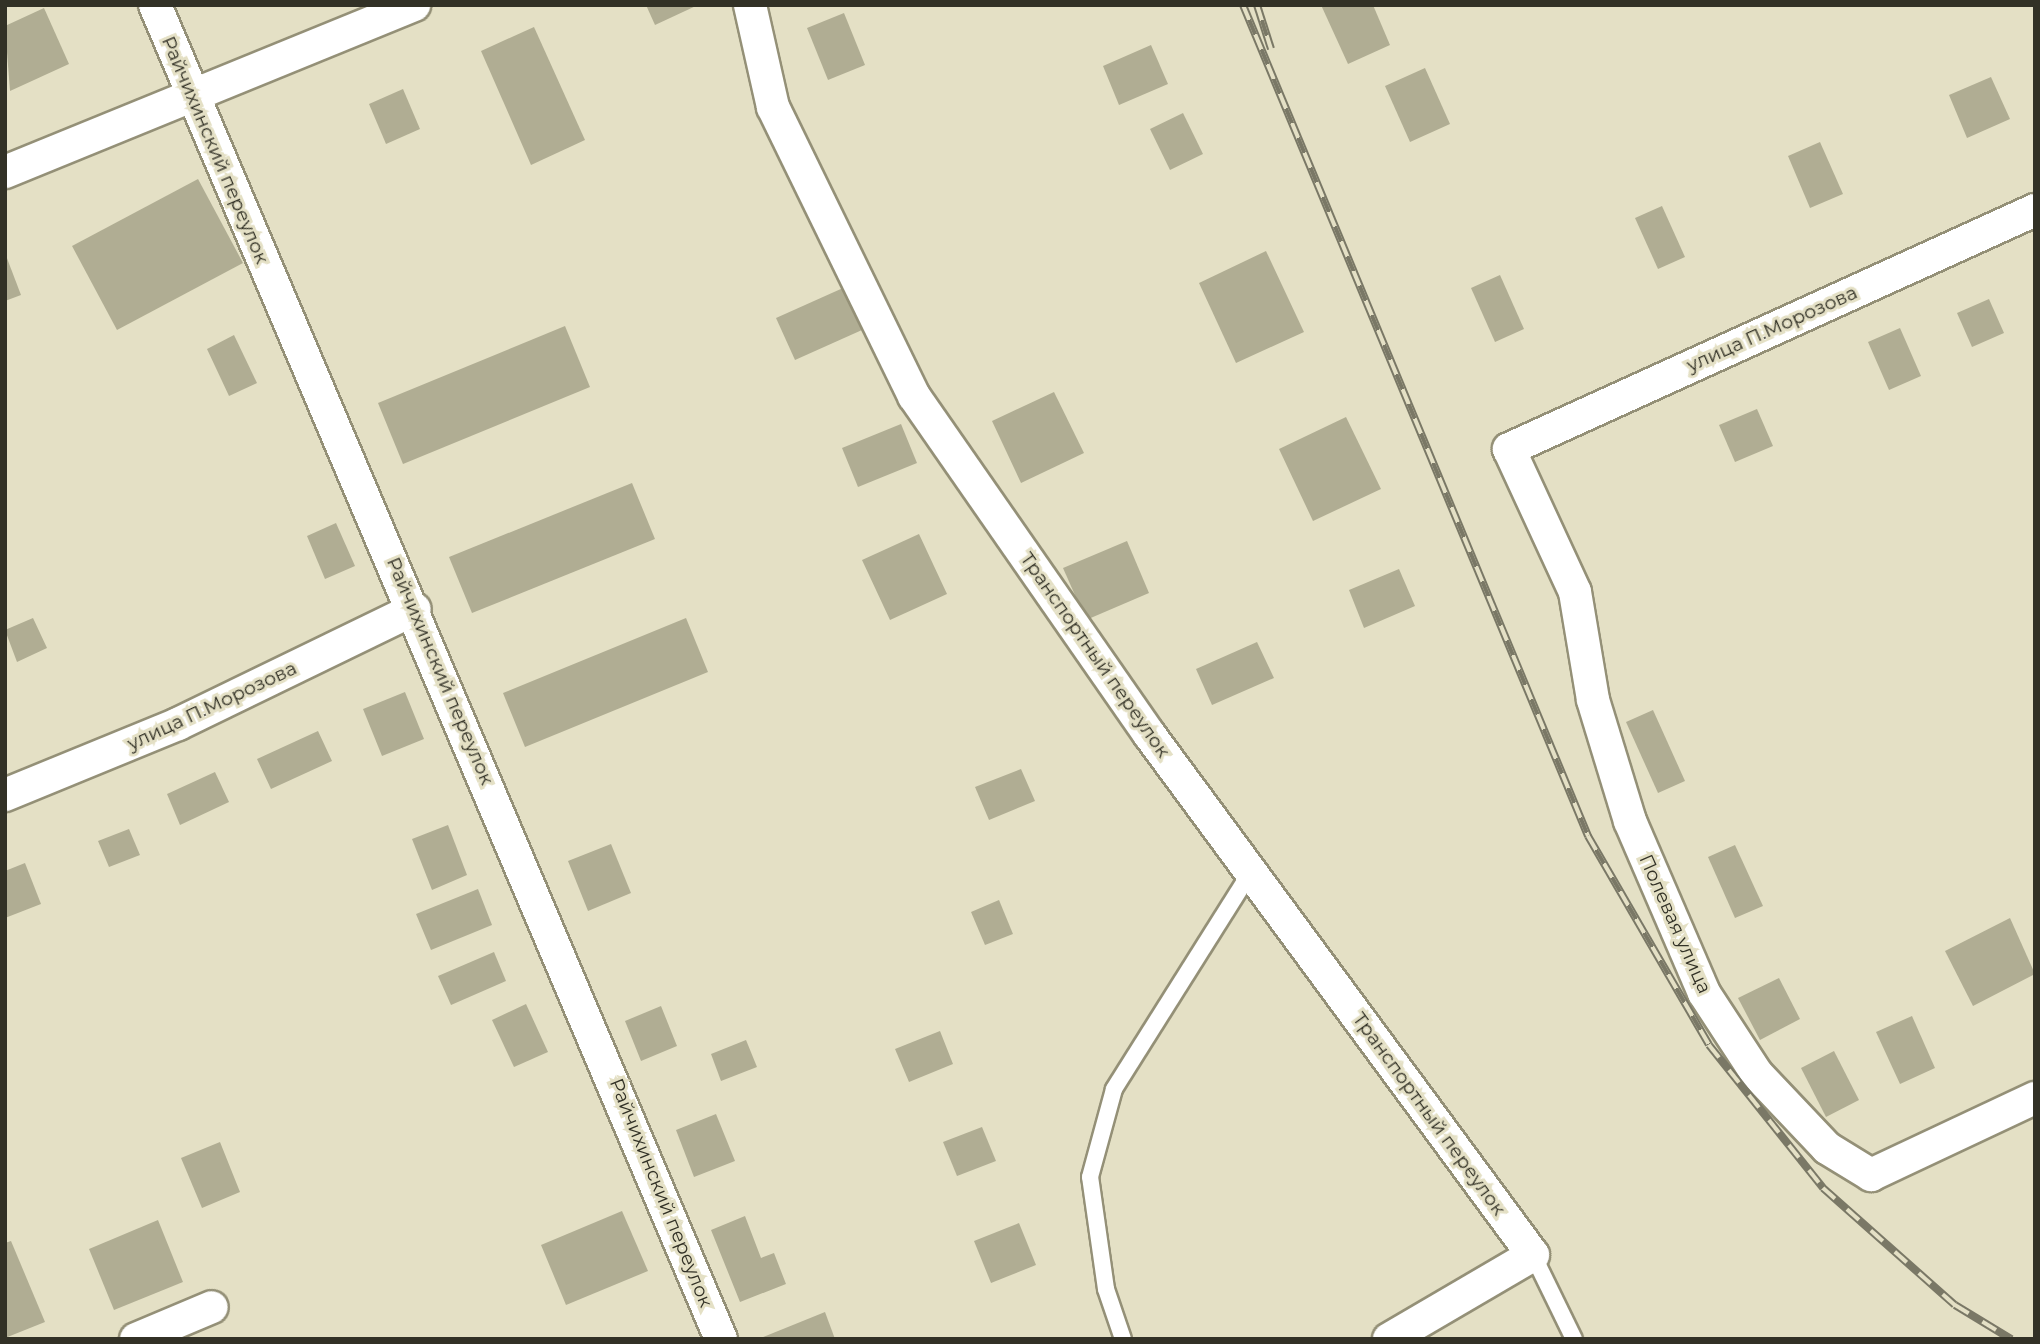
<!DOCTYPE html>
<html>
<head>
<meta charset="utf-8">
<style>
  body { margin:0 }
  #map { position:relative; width:2040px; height:1344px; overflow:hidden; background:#e4e0c5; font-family:Montserrat,sans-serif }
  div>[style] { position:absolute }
  .building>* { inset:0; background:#b0ad93 }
  .roads { filter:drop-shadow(2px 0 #949077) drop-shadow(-2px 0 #949077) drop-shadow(0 2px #949077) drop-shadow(0 -2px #949077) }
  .service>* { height:16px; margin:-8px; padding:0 8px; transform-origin:8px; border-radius:8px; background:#fff }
  .minor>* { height:32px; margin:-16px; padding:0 16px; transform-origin:16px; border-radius:16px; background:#fff }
  .rail>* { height:8px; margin-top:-4px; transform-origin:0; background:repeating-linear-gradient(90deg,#e4e0c5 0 16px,#7a7866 0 32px); box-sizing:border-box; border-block:2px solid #7a7866 }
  span { translate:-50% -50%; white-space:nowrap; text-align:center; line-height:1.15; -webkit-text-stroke:6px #e4e0c5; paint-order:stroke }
  .street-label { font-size:19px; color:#323126 }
  .frame { position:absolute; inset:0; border:7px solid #323126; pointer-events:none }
</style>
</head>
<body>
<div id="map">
  <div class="building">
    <div style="clip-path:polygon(646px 5px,698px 5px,655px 25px)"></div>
    <div style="clip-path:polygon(1321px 5px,1373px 5px,1390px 45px,1348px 64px)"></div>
    <div style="clip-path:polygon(44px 8px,69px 64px,10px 91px,5px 26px)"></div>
    <div style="clip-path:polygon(844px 13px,865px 65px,828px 80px,807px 28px)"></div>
    <div style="clip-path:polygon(534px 27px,585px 140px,531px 165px,481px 51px)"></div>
    <div style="clip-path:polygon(1151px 45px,1168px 84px,1119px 105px,1103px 66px)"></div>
    <div style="clip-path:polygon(1425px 68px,1450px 124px,1410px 142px,1385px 86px)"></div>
    <div style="clip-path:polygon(1991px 77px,2010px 119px,1967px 138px,1949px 95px)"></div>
    <div style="clip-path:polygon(403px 89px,420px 129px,386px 144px,369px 104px)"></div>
    <div style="clip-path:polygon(1183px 113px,1203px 154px,1170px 170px,1150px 129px)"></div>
    <div style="clip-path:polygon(1820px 142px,1843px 194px,1810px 208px,1788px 156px)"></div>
    <div style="clip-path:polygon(198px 179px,243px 263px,117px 330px,72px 246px)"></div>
    <div style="clip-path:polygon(1662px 206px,1685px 257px,1658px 269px,1635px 218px)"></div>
    <div style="clip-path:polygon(1266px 251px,1304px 332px,1236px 363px,1199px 283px)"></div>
    <div style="clip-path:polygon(5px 253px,21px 295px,5px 301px)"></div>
    <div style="clip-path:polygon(1500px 275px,1524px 329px,1495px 342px,1471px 288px)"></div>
    <div style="clip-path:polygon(843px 288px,862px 330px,795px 360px,776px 318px)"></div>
    <div style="clip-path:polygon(1989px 299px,2004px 333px,1972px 347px,1957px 313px)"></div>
    <div style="clip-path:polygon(565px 326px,590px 387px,403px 464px,378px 403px)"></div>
    <div style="clip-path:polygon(1900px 328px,1921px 376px,1889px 390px,1868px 342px)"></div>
    <div style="clip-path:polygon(234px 335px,257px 383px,229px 396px,207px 349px)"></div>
    <div style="clip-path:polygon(1054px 392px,1084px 453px,1021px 483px,992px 421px)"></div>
    <div style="clip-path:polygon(1757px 409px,1773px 446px,1735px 462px,1719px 425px)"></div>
    <div style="clip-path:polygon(1346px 417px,1381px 489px,1313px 521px,1279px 449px)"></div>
    <div style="clip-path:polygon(901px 424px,917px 463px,858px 487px,842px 448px)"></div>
    <div style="clip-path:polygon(632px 483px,655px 539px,472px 613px,449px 557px)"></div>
    <div style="clip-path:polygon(336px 523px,355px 566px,325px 579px,307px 536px)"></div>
    <div style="clip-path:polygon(919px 534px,947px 594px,890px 620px,862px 560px)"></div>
    <div style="clip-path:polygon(1127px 541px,1149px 593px,1086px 620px,1063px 568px)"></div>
    <div style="clip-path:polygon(1399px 569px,1415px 606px,1364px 628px,1349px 590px)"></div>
    <div style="clip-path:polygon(33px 618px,47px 648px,17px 662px,5px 630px)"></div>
    <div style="clip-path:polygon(686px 618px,708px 672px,525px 747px,503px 693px)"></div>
    <div style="clip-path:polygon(1257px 642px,1274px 678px,1212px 705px,1196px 669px)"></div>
    <div style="clip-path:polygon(405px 692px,424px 739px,382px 756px,363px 709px)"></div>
    <div style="clip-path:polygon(1653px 710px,1685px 781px,1658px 793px,1626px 722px)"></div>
    <div style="clip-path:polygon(318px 731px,332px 761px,271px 789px,257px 759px)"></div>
    <div style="clip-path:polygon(1021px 769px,1035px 801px,989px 820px,975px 787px)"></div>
    <div style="clip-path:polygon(215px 772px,229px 802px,180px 825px,167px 794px)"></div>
    <div style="clip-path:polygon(448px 825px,467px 875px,432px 890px,412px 839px)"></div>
    <div style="clip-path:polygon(129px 829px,140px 855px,109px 867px,98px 841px)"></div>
    <div style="clip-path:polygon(611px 844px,631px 893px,588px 911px,568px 861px)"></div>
    <div style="clip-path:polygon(1735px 845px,1763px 906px,1735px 918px,1708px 857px)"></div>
    <div style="clip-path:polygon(25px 863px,41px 904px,5px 918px,5px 871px)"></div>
    <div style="clip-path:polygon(478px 889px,492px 925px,431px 950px,416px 914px)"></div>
    <div style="clip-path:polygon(999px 900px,1013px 934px,985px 945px,971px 912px)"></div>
    <div style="clip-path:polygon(2010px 918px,2035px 974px,1973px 1006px,1945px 951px)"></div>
    <div style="clip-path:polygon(494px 952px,506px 981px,451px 1005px,438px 976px)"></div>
    <div style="clip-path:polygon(1779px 978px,1800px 1019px,1760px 1040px,1738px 998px)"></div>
    <div style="clip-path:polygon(526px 1004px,548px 1052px,514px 1067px,492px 1020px)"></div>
    <div style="clip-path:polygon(661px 1006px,677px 1046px,641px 1061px,625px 1021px)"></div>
    <div style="clip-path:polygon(1912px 1016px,1935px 1068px,1900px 1084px,1876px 1032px)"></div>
    <div style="clip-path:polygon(940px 1031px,953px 1064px,909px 1082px,895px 1049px)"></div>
    <div style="clip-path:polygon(746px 1040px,757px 1067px,721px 1081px,711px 1054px)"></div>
    <div style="clip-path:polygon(1834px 1051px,1859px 1100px,1826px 1117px,1801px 1068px)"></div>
    <div style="clip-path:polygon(716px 1114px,735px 1161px,694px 1177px,676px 1130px)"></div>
    <div style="clip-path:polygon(982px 1127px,996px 1161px,957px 1176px,943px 1142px)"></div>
    <div style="clip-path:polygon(220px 1142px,240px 1192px,202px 1208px,181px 1158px)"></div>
    <div style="clip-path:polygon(622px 1211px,648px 1271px,566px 1305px,541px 1245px)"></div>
    <div style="clip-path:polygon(745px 1216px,761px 1258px,774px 1253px,786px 1284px,740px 1302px,711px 1230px)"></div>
    <div style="clip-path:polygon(158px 1220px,183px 1282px,114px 1310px,89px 1249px)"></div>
    <div style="clip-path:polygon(1019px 1223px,1036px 1265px,991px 1283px,974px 1241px)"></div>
    <div style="clip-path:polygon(11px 1241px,45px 1322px,5px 1338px,5px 1243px)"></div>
    <div style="clip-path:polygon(825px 1312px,835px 1339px,758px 1339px)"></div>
  </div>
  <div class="roads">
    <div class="service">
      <div style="left:1533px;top:1255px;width:93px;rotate:64deg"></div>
      <div style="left:1123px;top:1339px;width:53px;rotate:-108.8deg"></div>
      <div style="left:1106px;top:1289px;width:113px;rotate:-98.1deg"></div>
      <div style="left:1090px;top:1177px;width:91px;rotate:-74.7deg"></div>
      <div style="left:1114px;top:1089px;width:255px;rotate:-57.8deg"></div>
    </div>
    <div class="minor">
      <div style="left:155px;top:5px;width:1449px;rotate:67.01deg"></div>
      <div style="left:750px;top:5px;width:105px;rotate:77.3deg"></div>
      <div style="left:773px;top:107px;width:322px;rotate:64deg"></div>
      <div style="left:914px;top:396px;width:412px;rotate:55.2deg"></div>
      <div style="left:1149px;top:734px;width:647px;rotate:53.61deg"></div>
      <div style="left:1533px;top:1255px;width:167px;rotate:149.7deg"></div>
      <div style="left:5px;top:172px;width:442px;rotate:-22.2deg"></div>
      <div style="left:2035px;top:210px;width:578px;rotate:155.56deg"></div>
      <div style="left:1509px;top:449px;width:157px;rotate:65.2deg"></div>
      <div style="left:1575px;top:592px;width:109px;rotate:80.5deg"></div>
      <div style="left:1593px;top:700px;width:127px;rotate:73deg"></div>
      <div style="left:1630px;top:821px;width:187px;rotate:66.7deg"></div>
      <div style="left:1704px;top:993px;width:97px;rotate:56.8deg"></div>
      <div style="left:1757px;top:1074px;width:102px;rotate:46.6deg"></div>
      <div style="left:1827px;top:1148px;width:52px;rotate:31.5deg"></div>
      <div style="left:1871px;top:1175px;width:181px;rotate:-25.2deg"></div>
      <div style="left:5px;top:795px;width:187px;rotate:-22.3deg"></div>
      <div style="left:178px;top:724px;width:263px;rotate:-25.9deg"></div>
      <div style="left:136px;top:1339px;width:82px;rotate:-22.8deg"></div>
    </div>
  </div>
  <div class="rail">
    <div style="left:1243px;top:5px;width:900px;rotate:67.45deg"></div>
    <div style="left:1588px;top:836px;width:241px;rotate:59.9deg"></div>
    <div style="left:1709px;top:1045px;width:183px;rotate:51.4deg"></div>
    <div style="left:1823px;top:1188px;width:176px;rotate:41.6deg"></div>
    <div style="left:1955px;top:1305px;width:66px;rotate:31.3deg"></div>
    <div style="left:1257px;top:5px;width:46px;rotate:72.3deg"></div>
  </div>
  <div class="street-label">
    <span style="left:215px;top:150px;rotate:67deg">Райчихинский переулок</span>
    <span style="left:1772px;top:329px;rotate:-24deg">улица П.Морозова</span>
    <span style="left:1095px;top:655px;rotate:55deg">Транспортный переулок</span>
    <span style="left:440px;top:671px;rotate:67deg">Райчихинский переулок</span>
    <span style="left:212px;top:706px;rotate:-25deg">улица П.Морозова</span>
    <span style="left:1675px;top:924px;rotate:66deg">Полевая улица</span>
    <span style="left:1429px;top:1114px;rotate:54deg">Транспортный переулок</span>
    <span style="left:661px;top:1193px;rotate:68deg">Райчихинский переулок</span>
  </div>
  <div class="frame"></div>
</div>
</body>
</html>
